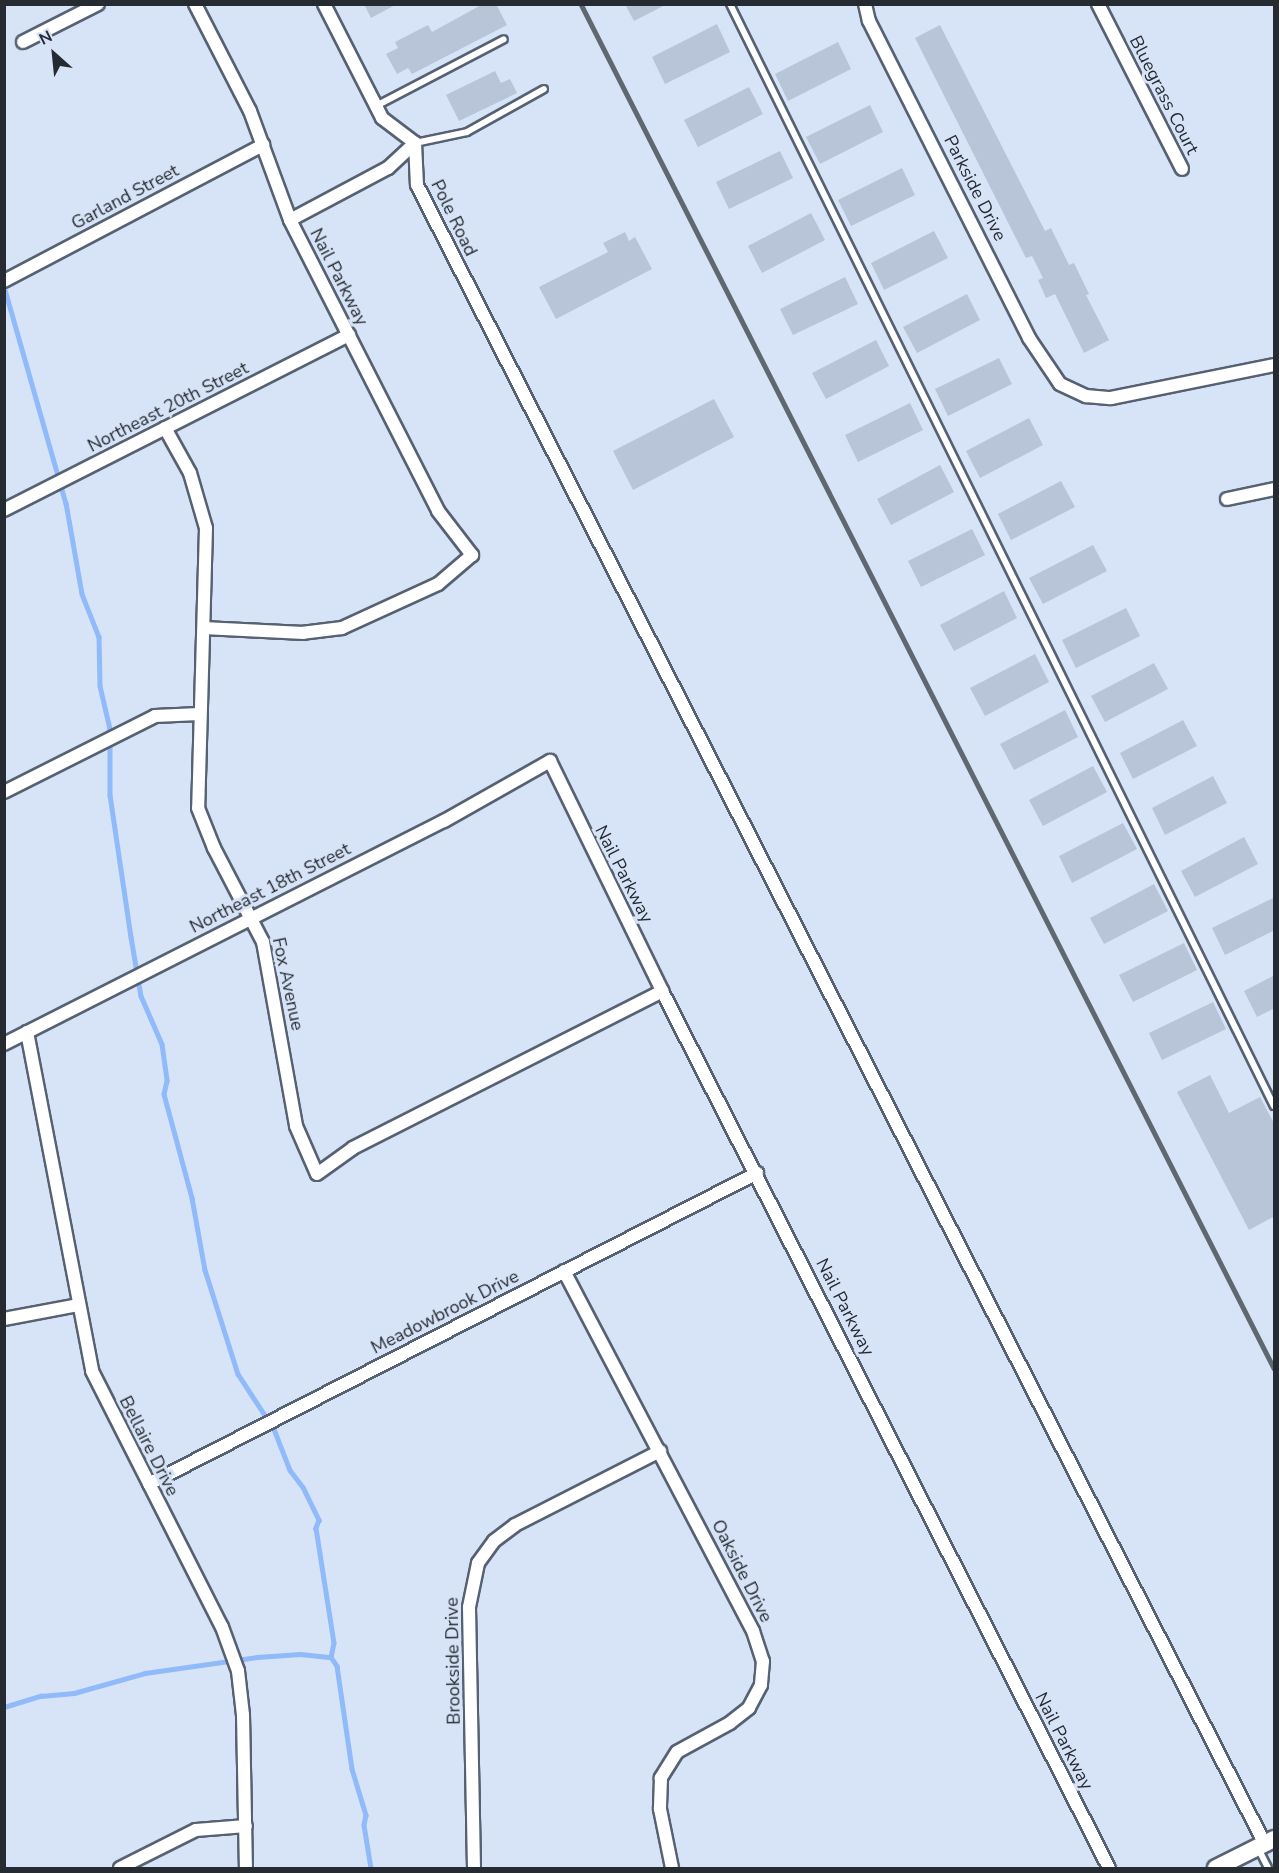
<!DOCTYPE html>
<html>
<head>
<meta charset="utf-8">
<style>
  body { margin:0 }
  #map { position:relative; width:1279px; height:1873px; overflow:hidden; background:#d7e4f7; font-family:"Nunito Sans",sans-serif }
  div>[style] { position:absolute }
  .stream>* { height:4.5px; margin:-2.25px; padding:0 2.25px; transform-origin:2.25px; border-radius:2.25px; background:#90baf9 }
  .building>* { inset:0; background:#b8c4d7 }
  .roads { filter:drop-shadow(2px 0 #566172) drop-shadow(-2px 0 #566172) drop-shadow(0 2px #566172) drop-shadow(0 -2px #566172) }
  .service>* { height:6px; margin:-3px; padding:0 3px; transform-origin:3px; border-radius:3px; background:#fff }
  .minor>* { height:12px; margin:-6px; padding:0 6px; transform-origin:6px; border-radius:6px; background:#fff }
  .secondary>* { height:16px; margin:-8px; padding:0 8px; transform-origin:8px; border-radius:8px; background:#fff }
  .rail>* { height:4.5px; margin:-2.25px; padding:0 2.25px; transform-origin:2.25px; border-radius:2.25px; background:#5f6771 }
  span { translate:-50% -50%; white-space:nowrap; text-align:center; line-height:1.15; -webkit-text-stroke:6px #d7e4f7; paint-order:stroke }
  .street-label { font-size:18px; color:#262b32 }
  .frame { position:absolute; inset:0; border:6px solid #262b32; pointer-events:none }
  .north { position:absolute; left:24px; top:24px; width:60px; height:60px; -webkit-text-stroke:4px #d7e4f7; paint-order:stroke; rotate:333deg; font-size:16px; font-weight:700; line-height:24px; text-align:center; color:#262b32 }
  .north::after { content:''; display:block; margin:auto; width:21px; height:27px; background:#262b32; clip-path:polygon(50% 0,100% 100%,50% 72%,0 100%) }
</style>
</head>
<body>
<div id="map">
  <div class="stream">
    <div style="left:4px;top:286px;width:226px;rotate:74.1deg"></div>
    <div style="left:66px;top:503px;width:92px;rotate:80deg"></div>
    <div style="left:82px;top:594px;width:46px;rotate:68.4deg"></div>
    <div style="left:99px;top:637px;width:49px;rotate:88.8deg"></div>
    <div style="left:100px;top:686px;width:44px;rotate:76.9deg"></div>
    <div style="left:110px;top:729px;width:66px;rotate:90deg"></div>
    <div style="left:110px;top:795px;width:144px;rotate:81.6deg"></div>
    <div style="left:131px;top:937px;width:60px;rotate:80.4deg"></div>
    <div style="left:141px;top:996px;width:52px;rotate:66.4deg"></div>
    <div style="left:162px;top:1044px;width:37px;rotate:82deg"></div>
    <div style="left:167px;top:1081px;width:13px;rotate:103deg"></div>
    <div style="left:164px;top:1094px;width:108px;rotate:74.9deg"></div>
    <div style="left:192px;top:1198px;width:73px;rotate:79.8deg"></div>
    <div style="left:205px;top:1270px;width:109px;rotate:72.4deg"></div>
    <div style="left:238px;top:1374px;width:66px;rotate:56.8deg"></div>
    <div style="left:274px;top:1429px;width:44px;rotate:68.7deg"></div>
    <div style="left:290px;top:1470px;width:21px;rotate:53deg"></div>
    <div style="left:303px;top:1487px;width:37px;rotate:64deg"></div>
    <div style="left:319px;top:1520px;width:9px;rotate:111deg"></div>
    <div style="left:316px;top:1528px;width:116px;rotate:81.1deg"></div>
    <div style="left:334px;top:1643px;width:14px;rotate:102deg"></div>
    <div style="left:331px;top:1657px;width:11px;rotate:56deg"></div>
    <div style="left:337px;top:1666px;width:104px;rotate:81.7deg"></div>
    <div style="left:352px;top:1769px;width:48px;rotate:73.1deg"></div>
    <div style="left:366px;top:1815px;width:10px;rotate:101deg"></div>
    <div style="left:364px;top:1825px;width:44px;rotate:80.8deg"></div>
    <div style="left:4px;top:1707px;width:39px;rotate:-17deg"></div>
    <div style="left:41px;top:1696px;width:33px;rotate:-5deg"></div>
    <div style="left:74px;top:1693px;width:74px;rotate:-15.7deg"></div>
    <div style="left:145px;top:1673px;width:113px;rotate:-8.1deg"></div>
    <div style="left:257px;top:1657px;width:43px;rotate:-4deg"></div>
    <div style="left:300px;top:1654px;width:31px;rotate:6deg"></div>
  </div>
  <div class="building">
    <div style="clip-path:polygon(364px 4px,397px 4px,371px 18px)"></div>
    <div style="clip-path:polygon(483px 4px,496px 4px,507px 25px,412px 74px,408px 68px,397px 74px,386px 54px,398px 48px,395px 42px,428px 25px,432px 32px)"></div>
    <div style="clip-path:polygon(625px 4px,667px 4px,634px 21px)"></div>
    <div style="clip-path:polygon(717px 24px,730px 52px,665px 84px,652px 57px)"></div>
    <div style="clip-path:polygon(940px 25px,1045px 231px,1051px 228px,1069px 265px,1074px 263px,1089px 294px,1086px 295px,1109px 340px,1084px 353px,1055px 294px,1046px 298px,1038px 280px,1043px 278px,1032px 256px,1026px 258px,915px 38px)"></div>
    <div style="clip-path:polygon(838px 42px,851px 69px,788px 101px,775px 74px)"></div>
    <div style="clip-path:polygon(495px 71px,501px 83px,510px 79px,517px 93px,459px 121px,446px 95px)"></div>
    <div style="clip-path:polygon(749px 87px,763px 114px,698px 147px,684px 120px)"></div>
    <div style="clip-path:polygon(870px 105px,883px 132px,820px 164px,806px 137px)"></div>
    <div style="clip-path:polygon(780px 151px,793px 178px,729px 209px,716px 182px)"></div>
    <div style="clip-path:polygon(902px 168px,915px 195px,851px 226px,838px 200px)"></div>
    <div style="clip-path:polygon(811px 213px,825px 240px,762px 273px,748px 246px)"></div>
    <div style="clip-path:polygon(934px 231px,948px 258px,884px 290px,871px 263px)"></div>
    <div style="clip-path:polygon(625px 232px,629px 241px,635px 237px,652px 269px,556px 319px,539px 287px,608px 252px,603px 243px)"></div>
    <div style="clip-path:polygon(845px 277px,858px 304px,793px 335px,780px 309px)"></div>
    <div style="clip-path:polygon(967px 294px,980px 320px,917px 353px,903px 327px)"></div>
    <div style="clip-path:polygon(876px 340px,889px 366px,826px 399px,812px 373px)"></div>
    <div style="clip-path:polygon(999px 358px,1012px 384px,948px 416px,935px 389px)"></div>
    <div style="clip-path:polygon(714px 399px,734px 437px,633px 490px,613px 451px)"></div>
    <div style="clip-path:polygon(910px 403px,923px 430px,858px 462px,845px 435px)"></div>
    <div style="clip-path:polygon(1029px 418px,1043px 445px,980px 478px,966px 451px)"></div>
    <div style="clip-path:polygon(940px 465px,954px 492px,891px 525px,877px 499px)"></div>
    <div style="clip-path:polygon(1061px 481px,1075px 507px,1011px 540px,998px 514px)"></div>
    <div style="clip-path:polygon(972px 529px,985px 555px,921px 587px,908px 561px)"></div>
    <div style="clip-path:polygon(1093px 545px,1107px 571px,1043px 604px,1029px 578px)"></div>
    <div style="clip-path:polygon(1004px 591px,1017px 618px,954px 651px,940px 625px)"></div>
    <div style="clip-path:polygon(1126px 608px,1140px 636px,1076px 668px,1062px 640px)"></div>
    <div style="clip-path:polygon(1035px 654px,1049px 682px,985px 716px,970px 688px)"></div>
    <div style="clip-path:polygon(1154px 663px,1168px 689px,1105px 722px,1091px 696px)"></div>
    <div style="clip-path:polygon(1065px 710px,1078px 737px,1014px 770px,1000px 744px)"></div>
    <div style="clip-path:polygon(1183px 720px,1197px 746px,1133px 779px,1120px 753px)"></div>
    <div style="clip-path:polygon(1093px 766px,1107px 792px,1043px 826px,1029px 800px)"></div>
    <div style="clip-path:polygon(1213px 776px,1227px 803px,1165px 835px,1152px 808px)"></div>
    <div style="clip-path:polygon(1123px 823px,1137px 849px,1072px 883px,1059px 856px)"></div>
    <div style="clip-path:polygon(1244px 837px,1258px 864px,1195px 897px,1181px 871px)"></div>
    <div style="clip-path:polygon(1154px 884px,1168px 911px,1104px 944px,1090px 918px)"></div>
    <div style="clip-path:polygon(1275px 897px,1275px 930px,1225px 955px,1212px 928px)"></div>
    <div style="clip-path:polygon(1184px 943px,1197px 970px,1133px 1002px,1119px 975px)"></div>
    <div style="clip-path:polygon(1275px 975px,1275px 1008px,1257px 1017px,1244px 991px)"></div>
    <div style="clip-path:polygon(1213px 1002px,1226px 1029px,1162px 1060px,1149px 1033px)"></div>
    <div style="clip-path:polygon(1210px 1075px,1229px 1113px,1260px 1097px,1275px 1125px,1275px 1216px,1249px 1230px,1177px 1092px)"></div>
  </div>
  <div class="roads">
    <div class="service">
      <div style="left:730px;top:4px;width:1229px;rotate:63.73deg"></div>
      <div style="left:376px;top:106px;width:144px;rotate:-27.6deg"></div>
      <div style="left:415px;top:143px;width:53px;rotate:-11.9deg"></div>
      <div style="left:467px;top:132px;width:88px;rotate:-29.2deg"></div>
      <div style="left:1258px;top:1848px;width:22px;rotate:63deg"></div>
    </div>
    <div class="minor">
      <div style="left:195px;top:4px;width:120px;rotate:62.8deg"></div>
      <div style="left:250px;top:111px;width:116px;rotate:69.8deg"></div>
      <div style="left:290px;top:220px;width:326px;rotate:63deg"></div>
      <div style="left:438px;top:511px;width:56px;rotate:52.3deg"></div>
      <div style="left:472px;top:555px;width:45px;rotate:139.5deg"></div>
      <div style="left:438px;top:584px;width:106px;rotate:155.4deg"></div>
      <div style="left:342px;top:628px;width:39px;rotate:173deg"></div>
      <div style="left:303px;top:633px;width:99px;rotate:-177.1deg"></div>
      <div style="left:324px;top:4px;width:128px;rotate:63deg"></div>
      <div style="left:382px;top:118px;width:41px;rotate:37.1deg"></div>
      <div style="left:415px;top:143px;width:42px;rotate:87.3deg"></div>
      <div style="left:417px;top:185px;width:1863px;rotate:62.93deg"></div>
      <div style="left:865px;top:4px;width:17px;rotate:77deg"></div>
      <div style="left:869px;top:21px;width:355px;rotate:63.2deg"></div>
      <div style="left:1029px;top:338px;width:55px;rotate:56deg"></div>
      <div style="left:1060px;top:384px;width:29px;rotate:25deg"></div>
      <div style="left:1086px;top:396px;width:25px;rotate:5deg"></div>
      <div style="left:1111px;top:398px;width:166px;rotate:-11.4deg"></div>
      <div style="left:1098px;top:4px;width:185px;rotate:63deg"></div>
      <div style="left:23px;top:42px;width:84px;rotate:-26.9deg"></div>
      <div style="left:290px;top:220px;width:111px;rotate:-28deg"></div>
      <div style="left:388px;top:168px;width:37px;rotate:-43deg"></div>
      <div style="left:4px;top:281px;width:293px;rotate:-27.7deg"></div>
      <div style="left:165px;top:428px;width:51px;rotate:60.9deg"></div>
      <div style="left:190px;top:473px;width:57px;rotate:73.8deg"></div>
      <div style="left:206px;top:528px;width:280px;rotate:91.6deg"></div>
      <div style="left:198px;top:808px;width:43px;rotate:68.2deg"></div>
      <div style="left:214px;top:848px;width:106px;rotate:62.5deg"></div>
      <div style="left:263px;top:942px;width:187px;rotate:79.8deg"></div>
      <div style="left:296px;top:1126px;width:52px;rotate:66.4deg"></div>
      <div style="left:317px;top:1174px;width:44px;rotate:-35.8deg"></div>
      <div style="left:353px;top:1148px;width:347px;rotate:-26.9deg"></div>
      <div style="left:1227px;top:499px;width:48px;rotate:-12deg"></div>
      <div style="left:4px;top:510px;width:387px;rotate:-26.9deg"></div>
      <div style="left:4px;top:792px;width:169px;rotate:-26.7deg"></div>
      <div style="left:155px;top:716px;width:44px;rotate:-2.6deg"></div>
      <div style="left:27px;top:1032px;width:345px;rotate:79.1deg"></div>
      <div style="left:92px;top:1371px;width:287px;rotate:63.1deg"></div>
      <div style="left:222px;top:1627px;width:47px;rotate:70deg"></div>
      <div style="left:238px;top:1671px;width:44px;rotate:83.5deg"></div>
      <div style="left:243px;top:1715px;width:153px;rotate:88.9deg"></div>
      <div style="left:4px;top:1044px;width:493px;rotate:-26.9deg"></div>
      <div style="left:444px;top:821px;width:122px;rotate:-29.5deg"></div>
      <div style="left:550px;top:761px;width:256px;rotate:64deg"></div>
      <div style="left:662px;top:991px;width:984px;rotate:62.99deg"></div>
      <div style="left:564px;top:1271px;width:407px;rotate:62.3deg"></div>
      <div style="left:753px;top:1631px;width:32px;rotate:72deg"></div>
      <div style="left:763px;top:1661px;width:24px;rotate:95deg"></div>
      <div style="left:761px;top:1685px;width:26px;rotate:118deg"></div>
      <div style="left:749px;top:1708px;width:24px;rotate:142deg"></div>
      <div style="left:730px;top:1723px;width:60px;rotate:151.3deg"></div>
      <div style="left:677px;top:1752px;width:31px;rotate:122deg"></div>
      <div style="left:661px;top:1778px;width:31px;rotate:92deg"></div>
      <div style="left:660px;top:1809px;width:60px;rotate:78.5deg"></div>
      <div style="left:4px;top:1319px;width:75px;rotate:-10.7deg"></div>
      <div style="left:149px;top:1484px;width:683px;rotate:-27.09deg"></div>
      <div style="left:120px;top:1868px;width:85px;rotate:-26.6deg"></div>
      <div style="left:196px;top:1830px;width:50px;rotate:-4.6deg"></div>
      <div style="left:474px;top:1868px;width:261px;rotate:-91.1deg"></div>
      <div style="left:469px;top:1607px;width:45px;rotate:-78.4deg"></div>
      <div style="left:478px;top:1563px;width:27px;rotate:-54deg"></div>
      <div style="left:494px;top:1541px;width:26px;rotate:-37deg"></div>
      <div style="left:515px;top:1525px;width:163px;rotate:-27deg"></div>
    </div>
    <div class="secondary">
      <div style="left:1216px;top:1868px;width:65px;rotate:-26.6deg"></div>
    </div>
  </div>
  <div class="rail">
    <div style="left:581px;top:4px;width:1530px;rotate:63.07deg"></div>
  </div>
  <div class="street-label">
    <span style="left:1164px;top:95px;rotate:63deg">Bluegrass Court</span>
    <span style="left:975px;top:188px;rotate:63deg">Parkside Drive</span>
    <span style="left:125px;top:197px;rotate:-28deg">Garland Street</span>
    <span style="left:454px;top:218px;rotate:64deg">Pole Road</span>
    <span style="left:339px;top:277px;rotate:63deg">Nail Parkway</span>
    <span style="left:168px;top:407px;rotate:-27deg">Northeast 20th Street</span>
    <span style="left:624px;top:874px;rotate:63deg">Nail Parkway</span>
    <span style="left:270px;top:888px;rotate:-27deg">Northeast 18th Street</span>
    <span style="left:288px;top:984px;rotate:78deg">Fox Avenue</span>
    <span style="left:845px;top:1307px;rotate:63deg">Nail Parkway</span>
    <span style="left:445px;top:1312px;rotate:-27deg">Meadowbrook Drive</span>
    <span style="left:149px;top:1446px;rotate:63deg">Bellaire Drive</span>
    <span style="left:742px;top:1571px;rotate:63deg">Oakside Drive</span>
    <span style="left:453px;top:1661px;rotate:-91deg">Brookside Drive</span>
    <span style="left:1064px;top:1741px;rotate:63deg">Nail Parkway</span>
  </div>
  <div class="frame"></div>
  <div class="north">N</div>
</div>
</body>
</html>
